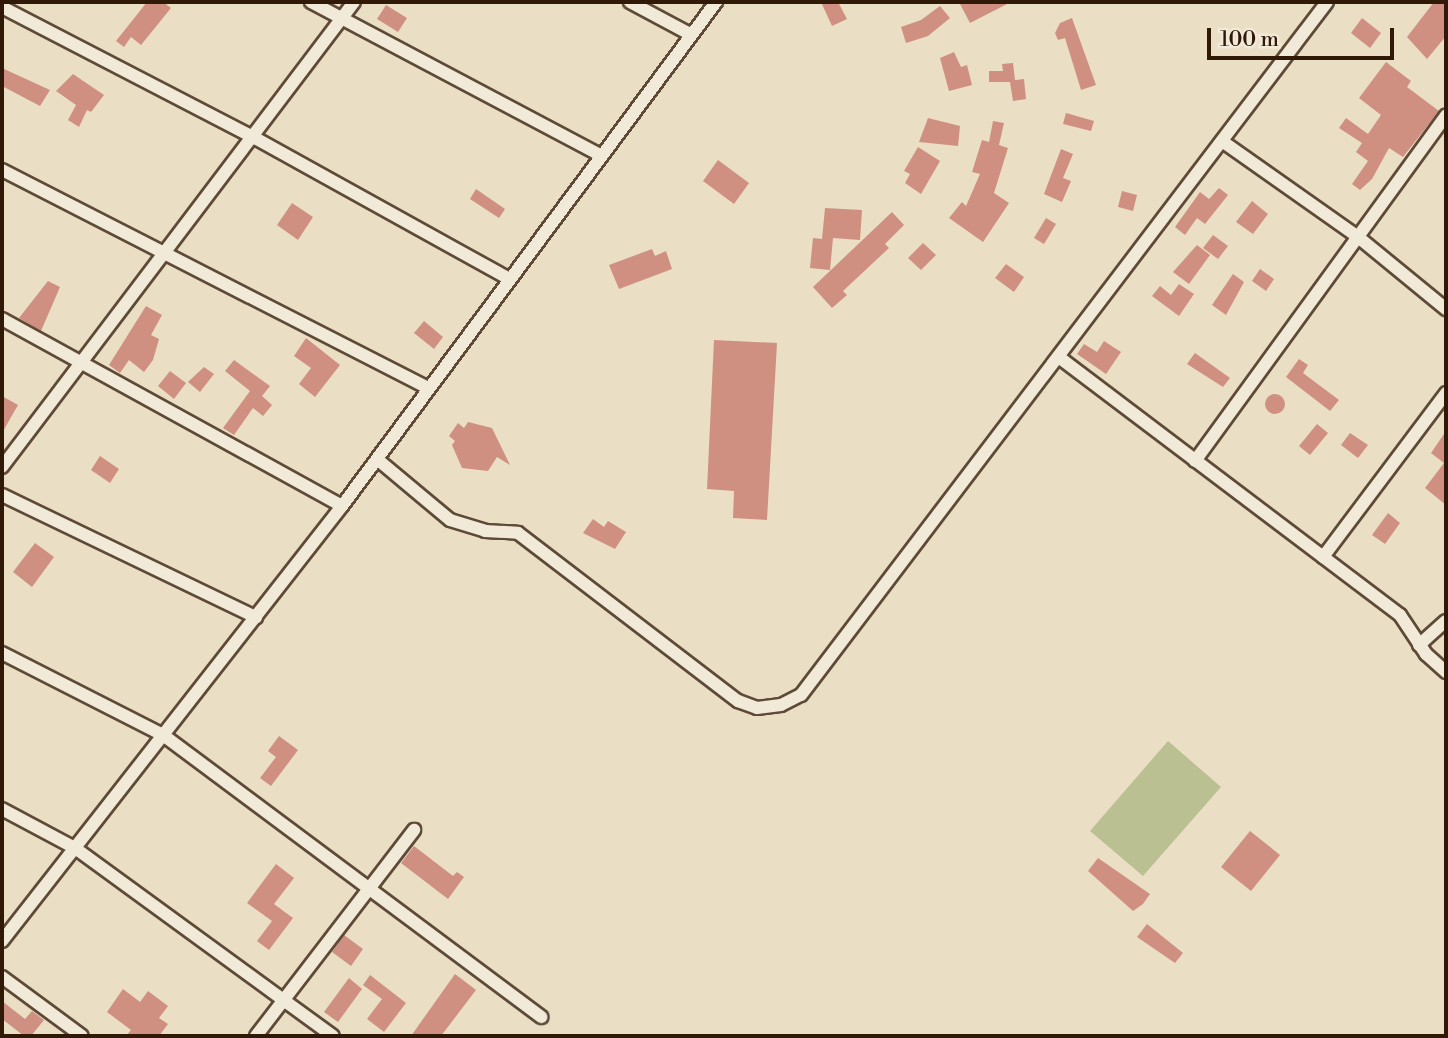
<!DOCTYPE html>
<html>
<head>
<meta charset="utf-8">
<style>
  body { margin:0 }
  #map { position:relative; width:1448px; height:1038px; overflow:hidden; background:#eadec5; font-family:"Libre Bodoni",serif }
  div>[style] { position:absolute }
  .green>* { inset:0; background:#bac092 }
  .building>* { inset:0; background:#cf9081 }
  .round { border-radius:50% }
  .roads { filter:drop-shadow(2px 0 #5e4a36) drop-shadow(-2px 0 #5e4a36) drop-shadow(0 2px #5e4a36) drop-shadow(0 -2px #5e4a36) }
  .minor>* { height:12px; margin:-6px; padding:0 6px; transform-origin:6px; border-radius:6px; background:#f1ead9 }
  span { translate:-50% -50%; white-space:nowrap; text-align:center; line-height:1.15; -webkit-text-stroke:7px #f1ead9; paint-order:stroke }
  .frame { position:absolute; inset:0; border:4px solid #301907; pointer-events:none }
  .scale { position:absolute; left:1207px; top:28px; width:187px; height:32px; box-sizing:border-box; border:4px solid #301907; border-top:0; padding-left:9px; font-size:21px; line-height:24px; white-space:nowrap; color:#301907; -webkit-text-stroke:5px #f1ead9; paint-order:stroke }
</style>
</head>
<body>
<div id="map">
  <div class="green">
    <div style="clip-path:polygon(1168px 741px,1221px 787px,1143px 876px,1090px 831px)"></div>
  </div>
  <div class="building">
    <div style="clip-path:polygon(147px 2px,163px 2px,171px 8px,141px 45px,131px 37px,124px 47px,116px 41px)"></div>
    <div style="clip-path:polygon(821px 2px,838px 2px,847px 19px,832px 26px)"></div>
    <div style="clip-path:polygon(959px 2px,1011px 2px,970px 23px)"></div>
    <div style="clip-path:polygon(1434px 2px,1446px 2px,1446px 36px,1427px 59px,1407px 37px)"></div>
    <div style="clip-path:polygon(386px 5px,407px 18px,398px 32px,377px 19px)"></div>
    <div style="clip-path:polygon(940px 6px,950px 18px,928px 36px,906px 43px,901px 27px,921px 20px)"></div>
    <div style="clip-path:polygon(1072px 18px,1096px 85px,1081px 90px,1065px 38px,1058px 40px,1055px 33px,1060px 23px)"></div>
    <div style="clip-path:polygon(1362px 18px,1381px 33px,1370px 48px,1351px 33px)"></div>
    <div style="clip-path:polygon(954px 52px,961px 67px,967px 65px,972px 85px,949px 91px,940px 58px)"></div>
    <div style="clip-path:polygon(1386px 62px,1411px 81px,1407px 87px,1439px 111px,1403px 157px,1389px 148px,1372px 179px,1360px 190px,1352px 184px,1368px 161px,1356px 152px,1362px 143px,1339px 128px,1346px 118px,1368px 134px,1381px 115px,1359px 98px)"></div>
    <div style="clip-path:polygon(1013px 63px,1015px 80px,1024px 79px,1026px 99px,1013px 101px,1010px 82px,989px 82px,989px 71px,1003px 71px,1002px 64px)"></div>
    <div style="clip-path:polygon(2px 68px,50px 90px,40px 106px,2px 86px)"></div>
    <div style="clip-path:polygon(73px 74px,104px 95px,91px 112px,87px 110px,79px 127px,68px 120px,76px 105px,56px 91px)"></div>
    <div style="clip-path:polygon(1066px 113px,1094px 121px,1091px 131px,1063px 124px)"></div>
    <div style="clip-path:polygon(928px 118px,960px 126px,958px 146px,919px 142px)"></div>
    <div style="clip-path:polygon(993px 121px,1004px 123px,999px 145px,1008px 148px,994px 193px,1009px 203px,983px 242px,949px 218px,962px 202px,966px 206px,980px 174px,972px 172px,982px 140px,989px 142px)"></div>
    <div style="clip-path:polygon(918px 147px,940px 161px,921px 194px,905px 183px,910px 174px,904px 171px)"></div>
    <div style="clip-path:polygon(1061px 149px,1073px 154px,1063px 178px,1071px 181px,1062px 202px,1044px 194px)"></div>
    <div style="clip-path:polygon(718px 160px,749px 183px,734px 204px,703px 181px)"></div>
    <div style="clip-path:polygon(1219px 188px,1228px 195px,1205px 224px,1197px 218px,1185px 235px,1175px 227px,1200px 192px,1209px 199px)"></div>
    <div style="clip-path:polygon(476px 189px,505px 209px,499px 218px,470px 199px)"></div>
    <div style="clip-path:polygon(1122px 191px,1137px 195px,1133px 211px,1118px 207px)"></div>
    <div style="clip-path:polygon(1252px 201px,1268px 214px,1253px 234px,1236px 222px)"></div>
    <div style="clip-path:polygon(292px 203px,313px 217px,298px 240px,277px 225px)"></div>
    <div style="clip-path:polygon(825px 208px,862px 210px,860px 240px,833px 238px,830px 270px,810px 268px,813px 238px,822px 239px)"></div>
    <div style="clip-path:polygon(892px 212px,904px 225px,885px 244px,889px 248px,843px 291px,847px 295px,832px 308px,813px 287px)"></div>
    <div style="clip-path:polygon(1046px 218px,1056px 224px,1044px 244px,1034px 238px)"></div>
    <div style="clip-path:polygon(1213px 235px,1228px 246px,1218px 259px,1203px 248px)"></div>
    <div style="clip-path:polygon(923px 243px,936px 255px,921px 270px,908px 258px)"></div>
    <div style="clip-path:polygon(1197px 245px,1210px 255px,1189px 284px,1173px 272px)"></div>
    <div style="clip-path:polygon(652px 249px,655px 256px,666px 251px,672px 269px,619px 289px,609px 265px)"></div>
    <div style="clip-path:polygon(1006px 264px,1024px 277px,1014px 292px,995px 278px)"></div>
    <div style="clip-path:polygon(1260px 269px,1274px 279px,1266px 291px,1252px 281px)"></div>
    <div style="clip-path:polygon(1233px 274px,1244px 282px,1226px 315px,1212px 305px)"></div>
    <div style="clip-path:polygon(48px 281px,60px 287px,41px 331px,19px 318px)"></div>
    <div style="clip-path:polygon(1179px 284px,1194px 294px,1179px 316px,1152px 296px,1160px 286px,1171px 295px)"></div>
    <div style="clip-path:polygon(146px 306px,162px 315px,151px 335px,159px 339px,153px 360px,144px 372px,129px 360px,120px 373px,109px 365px)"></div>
    <div style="clip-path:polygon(424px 321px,443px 337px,434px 349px,414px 333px)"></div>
    <div style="clip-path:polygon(306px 338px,340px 365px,315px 397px,299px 384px,311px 368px,294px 356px)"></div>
    <div style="clip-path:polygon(714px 340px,777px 343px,767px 520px,733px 518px,734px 491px,707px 489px)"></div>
    <div style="clip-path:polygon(1104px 341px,1121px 352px,1106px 374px,1077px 354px,1084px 344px,1097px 352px)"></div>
    <div style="clip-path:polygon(1195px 353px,1230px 378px,1223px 387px,1187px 364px)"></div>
    <div style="clip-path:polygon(1299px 359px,1308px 365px,1303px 373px,1339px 400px,1330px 411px,1286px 377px)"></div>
    <div style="clip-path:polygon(234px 360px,270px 386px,262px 396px,272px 405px,263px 416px,253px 408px,234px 435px,223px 428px,250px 391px,225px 371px)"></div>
    <div style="clip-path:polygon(204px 367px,214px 374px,200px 392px,188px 382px)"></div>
    <div style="clip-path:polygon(170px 371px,186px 383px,174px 399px,158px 386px)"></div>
    <div class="round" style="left:1265px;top:394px;width:20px;height:20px"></div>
    <div style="clip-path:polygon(2px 396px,18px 405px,2px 433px)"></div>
    <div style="clip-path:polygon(468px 422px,492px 428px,510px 465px,497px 457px,488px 471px,462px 468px,452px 445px,455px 441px,449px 436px,458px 423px,464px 428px)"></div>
    <div style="clip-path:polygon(1317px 424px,1328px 433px,1310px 455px,1299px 446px)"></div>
    <div style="clip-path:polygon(1446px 431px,1446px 505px,1425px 488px,1444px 463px,1431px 453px)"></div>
    <div style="clip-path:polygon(1350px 433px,1368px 445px,1358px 458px,1341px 445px)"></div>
    <div style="clip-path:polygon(100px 456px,119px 469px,110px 483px,91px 470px)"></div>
    <div style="clip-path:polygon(1388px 513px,1400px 523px,1385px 544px,1372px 535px)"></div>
    <div style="clip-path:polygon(593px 519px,604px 527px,608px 521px,626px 532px,615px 549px,583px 533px)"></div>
    <div style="clip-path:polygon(35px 543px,54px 557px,32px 587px,13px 572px)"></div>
    <div style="clip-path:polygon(279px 736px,298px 750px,271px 786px,260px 778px,276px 757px,268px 751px)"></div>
    <div style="clip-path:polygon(1250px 831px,1280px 855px,1251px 891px,1221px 867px)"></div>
    <div style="clip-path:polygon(414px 846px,453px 876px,457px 872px,464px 877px,448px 899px,401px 863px)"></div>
    <div style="clip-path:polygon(1098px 858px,1150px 894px,1143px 904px,1133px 911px,1088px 871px)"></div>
    <div style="clip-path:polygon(276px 864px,294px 878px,274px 904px,293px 918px,269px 950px,257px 941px,272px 921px,247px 903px)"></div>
    <div style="clip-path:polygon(1147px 924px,1183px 953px,1175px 963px,1137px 937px)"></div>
    <div style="clip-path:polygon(344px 935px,363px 949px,351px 966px,332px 952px)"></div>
    <div style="clip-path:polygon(455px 974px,476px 990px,441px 1036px,411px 1036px)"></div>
    <div style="clip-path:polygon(370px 975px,406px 1003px,384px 1032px,367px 1019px,382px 999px,363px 985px)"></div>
    <div style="clip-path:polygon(349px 978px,362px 989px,338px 1022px,324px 1012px)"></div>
    <div style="clip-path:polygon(123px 989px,140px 1002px,148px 991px,168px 1006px,159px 1018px,168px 1024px,159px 1036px,126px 1036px,131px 1030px,107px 1012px)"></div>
    <div style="clip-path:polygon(2px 1001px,25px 1019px,32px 1011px,44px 1020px,31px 1036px,24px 1036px,2px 1019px)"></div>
  </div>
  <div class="roads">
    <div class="minor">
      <div style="left:311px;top:2px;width:327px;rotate:27.9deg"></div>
      <div style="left:630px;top:2px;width:68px;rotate:28.1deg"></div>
      <div style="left:2px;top:7px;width:285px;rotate:27.4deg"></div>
      <div style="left:255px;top:138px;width:289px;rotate:29deg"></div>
      <div style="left:1222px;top:141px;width:166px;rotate:35.2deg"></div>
      <div style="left:1358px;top:237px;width:114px;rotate:39.3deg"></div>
      <div style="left:2px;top:170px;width:479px;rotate:27.1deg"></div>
      <div style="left:2px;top:319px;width:388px;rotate:28.8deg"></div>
      <div style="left:1060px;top:358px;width:426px;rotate:37.1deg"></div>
      <div style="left:1400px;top:615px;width:47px;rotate:56.3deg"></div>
      <div style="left:1426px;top:654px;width:27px;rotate:42deg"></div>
      <div style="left:377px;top:459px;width:95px;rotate:39.9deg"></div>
      <div style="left:450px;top:520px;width:37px;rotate:17deg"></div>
      <div style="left:485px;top:531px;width:33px;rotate:3deg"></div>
      <div style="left:518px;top:533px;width:277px;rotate:37.4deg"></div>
      <div style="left:738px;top:701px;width:20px;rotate:20deg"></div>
      <div style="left:757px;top:708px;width:24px;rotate:-7deg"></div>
      <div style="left:781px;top:705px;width:22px;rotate:-27deg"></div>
      <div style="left:801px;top:695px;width:870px;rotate:-52.8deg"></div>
      <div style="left:1195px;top:461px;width:427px;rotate:-54deg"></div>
      <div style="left:2px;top:467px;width:583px;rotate:-52.87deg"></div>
      <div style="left:2px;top:495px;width:282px;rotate:25.7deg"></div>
      <div style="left:1323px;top:557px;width:205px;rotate:-53.1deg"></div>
      <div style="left:1419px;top:645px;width:36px;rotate:-42deg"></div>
      <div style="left:2px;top:653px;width:181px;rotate:27deg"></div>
      <div style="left:163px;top:735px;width:472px;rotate:36.7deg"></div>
      <div style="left:2px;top:809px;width:83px;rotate:28.1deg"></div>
      <div style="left:75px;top:848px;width:319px;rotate:36.1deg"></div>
      <div style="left:2px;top:941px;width:552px;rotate:-51.99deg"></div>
      <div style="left:342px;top:506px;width:628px;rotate:-53.42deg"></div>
      <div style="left:2px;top:977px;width:99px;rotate:36.4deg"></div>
      <div style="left:256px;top:1036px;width:260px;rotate:-52.5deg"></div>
    </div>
  </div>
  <div class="frame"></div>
  <div class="scale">100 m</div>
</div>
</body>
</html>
